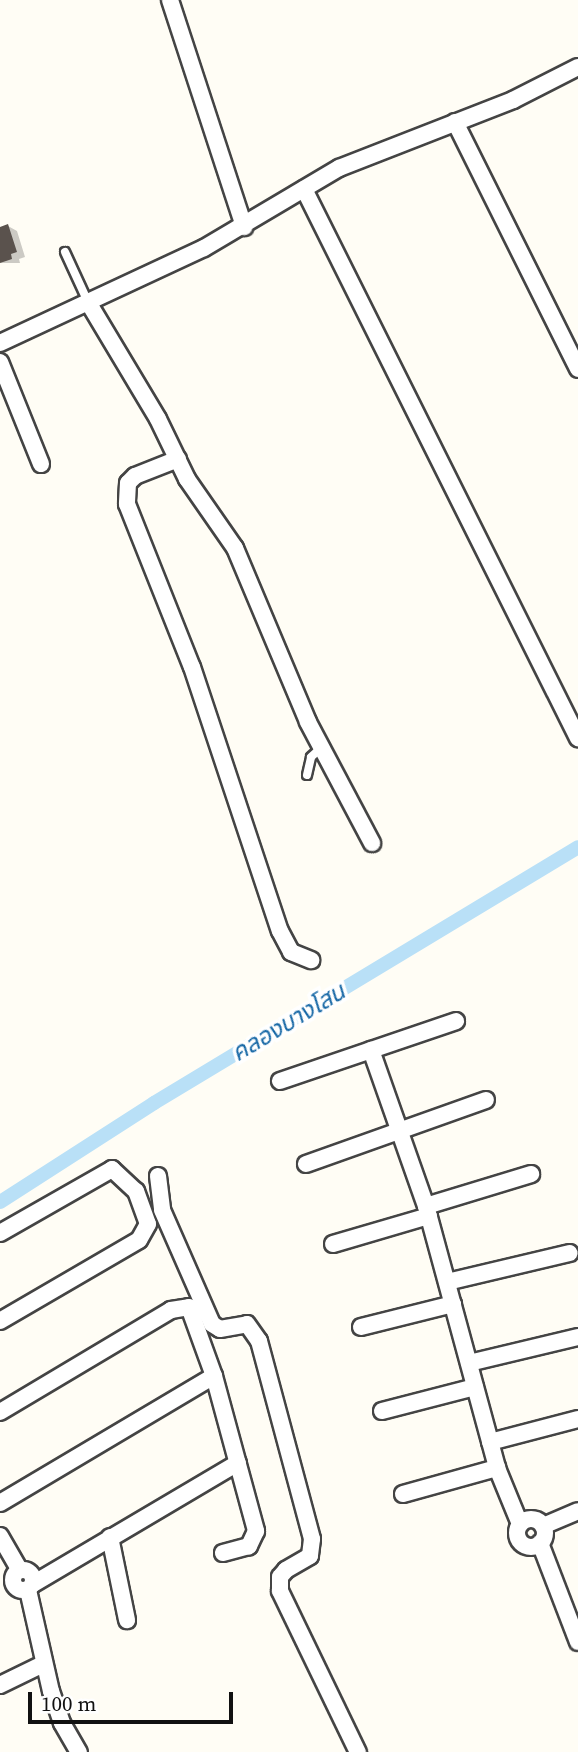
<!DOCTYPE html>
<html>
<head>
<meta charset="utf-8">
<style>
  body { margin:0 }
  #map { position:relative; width:578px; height:1752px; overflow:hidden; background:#fffdf5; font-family:"Source Serif 4","Noto Sans Thai",serif }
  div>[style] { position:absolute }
  .shadow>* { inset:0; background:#0003 }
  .canal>* { height:14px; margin:-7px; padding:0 7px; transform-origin:7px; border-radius:7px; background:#b9e0f7 }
  .building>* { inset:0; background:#5a524d }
  .roads { filter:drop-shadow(2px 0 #444) drop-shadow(-2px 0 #444) drop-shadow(0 2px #444) drop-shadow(0 -2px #444) }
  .lane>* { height:8px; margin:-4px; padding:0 4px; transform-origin:4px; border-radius:4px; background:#fff }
  .street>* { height:16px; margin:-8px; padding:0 8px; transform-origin:8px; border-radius:8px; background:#fff }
  .street>.ring { margin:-8px; padding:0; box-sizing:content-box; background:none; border:16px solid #fff; border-radius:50% }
  span { translate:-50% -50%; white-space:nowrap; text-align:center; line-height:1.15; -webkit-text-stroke:7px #fff; paint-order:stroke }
  .water-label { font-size:24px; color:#1768a6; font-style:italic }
  .scale { position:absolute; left:28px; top:1692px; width:205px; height:32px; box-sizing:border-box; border:4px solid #111; border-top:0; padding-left:9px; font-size:21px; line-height:24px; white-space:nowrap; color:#111; -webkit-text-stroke:5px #fff; paint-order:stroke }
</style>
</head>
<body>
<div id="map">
  <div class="shadow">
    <div style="clip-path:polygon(8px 226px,17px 231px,25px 257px,19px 259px,20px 263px,0 263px,0 229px)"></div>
  </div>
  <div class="canal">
    <div style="left:0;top:1202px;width:183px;rotate:-32.7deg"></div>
    <div style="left:154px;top:1103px;width:495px;rotate:-31.1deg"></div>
  </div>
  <div class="building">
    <div style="clip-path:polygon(8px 224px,17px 252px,11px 254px,12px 259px,0 263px,0 227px)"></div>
  </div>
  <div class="roads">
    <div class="lane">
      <div style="left:65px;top:252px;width:55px;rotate:65.3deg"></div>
      <div style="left:307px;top:775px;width:18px;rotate:-77deg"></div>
      <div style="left:311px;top:757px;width:15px;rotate:-42deg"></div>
    </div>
    <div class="street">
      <div style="left:170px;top:0;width:239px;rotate:71.9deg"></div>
      <div style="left:455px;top:122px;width:276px;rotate:63.5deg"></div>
      <div style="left:304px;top:189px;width:614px;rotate:63.48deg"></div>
      <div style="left:88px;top:302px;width:136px;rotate:59.1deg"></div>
      <div style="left:158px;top:419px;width:67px;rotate:64.2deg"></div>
      <div style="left:187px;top:479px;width:84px;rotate:55.2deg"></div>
      <div style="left:235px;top:548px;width:189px;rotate:67.2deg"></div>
      <div style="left:308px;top:722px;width:137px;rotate:62.1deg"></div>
      <div style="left:0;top:343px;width:225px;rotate:-25deg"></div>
      <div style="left:204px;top:248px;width:157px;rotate:-30.7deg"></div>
      <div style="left:339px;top:168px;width:187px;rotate:-21.3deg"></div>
      <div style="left:513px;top:100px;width:73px;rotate:-26.9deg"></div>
      <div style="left:0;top:362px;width:110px;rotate:68.1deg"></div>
      <div style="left:178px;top:459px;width:46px;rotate:158.4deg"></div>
      <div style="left:135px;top:476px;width:10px;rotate:135deg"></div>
      <div style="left:128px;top:483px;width:21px;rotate:93deg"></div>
      <div style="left:127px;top:504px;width:175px;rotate:68.3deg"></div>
      <div style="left:192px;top:667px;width:278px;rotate:71.6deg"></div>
      <div style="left:280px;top:931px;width:24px;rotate:62deg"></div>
      <div style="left:291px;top:952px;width:22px;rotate:22deg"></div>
      <div style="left:371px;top:1050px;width:165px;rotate:70.6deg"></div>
      <div style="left:426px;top:1206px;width:271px;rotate:74.8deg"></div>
      <div style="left:497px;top:1468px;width:61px;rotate:67.7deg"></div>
      <div style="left:280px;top:1081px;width:186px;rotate:-18.8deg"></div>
      <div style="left:306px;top:1164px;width:191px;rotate:-19.6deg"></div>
      <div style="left:158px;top:1176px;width:34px;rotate:83deg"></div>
      <div style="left:162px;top:1210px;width:124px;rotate:66.3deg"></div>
      <div style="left:212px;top:1324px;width:9px;rotate:32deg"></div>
      <div style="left:220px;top:1329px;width:27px;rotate:-10deg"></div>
      <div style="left:247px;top:1324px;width:21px;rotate:55deg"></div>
      <div style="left:259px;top:1341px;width:205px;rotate:75deg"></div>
      <div style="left:312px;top:1539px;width:17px;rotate:97deg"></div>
      <div style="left:310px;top:1556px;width:28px;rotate:150deg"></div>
      <div style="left:286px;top:1570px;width:9px;rotate:131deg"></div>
      <div style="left:280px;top:1577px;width:14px;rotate:90deg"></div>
      <div style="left:280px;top:1591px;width:179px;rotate:64.2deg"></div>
      <div style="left:426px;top:1206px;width:110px;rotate:-16.9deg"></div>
      <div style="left:0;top:1233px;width:129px;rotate:-29.7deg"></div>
      <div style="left:112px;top:1169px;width:33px;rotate:43deg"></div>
      <div style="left:136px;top:1191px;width:35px;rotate:70deg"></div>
      <div style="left:148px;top:1224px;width:18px;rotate:119deg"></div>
      <div style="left:139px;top:1240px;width:161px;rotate:149.8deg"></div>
      <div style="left:333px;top:1244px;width:100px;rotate:-16.3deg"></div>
      <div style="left:447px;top:1282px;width:126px;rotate:-13.3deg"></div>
      <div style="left:361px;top:1327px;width:95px;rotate:-14deg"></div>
      <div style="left:469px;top:1363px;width:112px;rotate:-13.4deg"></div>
      <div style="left:382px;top:1411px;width:96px;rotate:-14.5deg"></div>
      <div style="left:0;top:1412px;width:199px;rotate:-30.8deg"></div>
      <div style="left:171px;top:1310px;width:18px;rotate:-9deg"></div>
      <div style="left:189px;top:1307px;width:73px;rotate:70.1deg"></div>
      <div style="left:214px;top:1376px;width:161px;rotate:74.8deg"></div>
      <div style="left:256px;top:1531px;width:17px;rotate:115deg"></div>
      <div style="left:249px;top:1546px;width:27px;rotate:165deg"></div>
      <div style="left:490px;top:1442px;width:91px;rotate:-14.6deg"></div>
      <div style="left:403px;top:1494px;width:98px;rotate:-15.5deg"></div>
      <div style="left:0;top:1503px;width:249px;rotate:-30.7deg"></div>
      <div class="ring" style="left:517px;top:1519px;width:12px;height:12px"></div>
      <div style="left:543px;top:1526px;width:38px;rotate:-23deg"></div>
      <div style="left:0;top:1536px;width:39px;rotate:60deg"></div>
      <div style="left:110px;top:1537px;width:85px;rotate:78.4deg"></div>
      <div style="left:540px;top:1543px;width:106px;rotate:69deg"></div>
      <div class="ring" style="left:13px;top:1570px;width:4px;height:4px"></div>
      <div style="left:33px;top:1584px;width:238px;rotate:-30.6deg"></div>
      <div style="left:28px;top:1590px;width:104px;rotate:77.2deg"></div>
      <div style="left:51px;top:1691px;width:34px;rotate:71deg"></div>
      <div style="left:62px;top:1723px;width:34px;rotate:60deg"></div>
      <div style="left:0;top:1685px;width:48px;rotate:-26deg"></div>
    </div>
  </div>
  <div class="water-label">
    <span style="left:288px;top:1022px;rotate:-31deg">คลองบางโสน</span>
  </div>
  <div class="scale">100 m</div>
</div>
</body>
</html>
